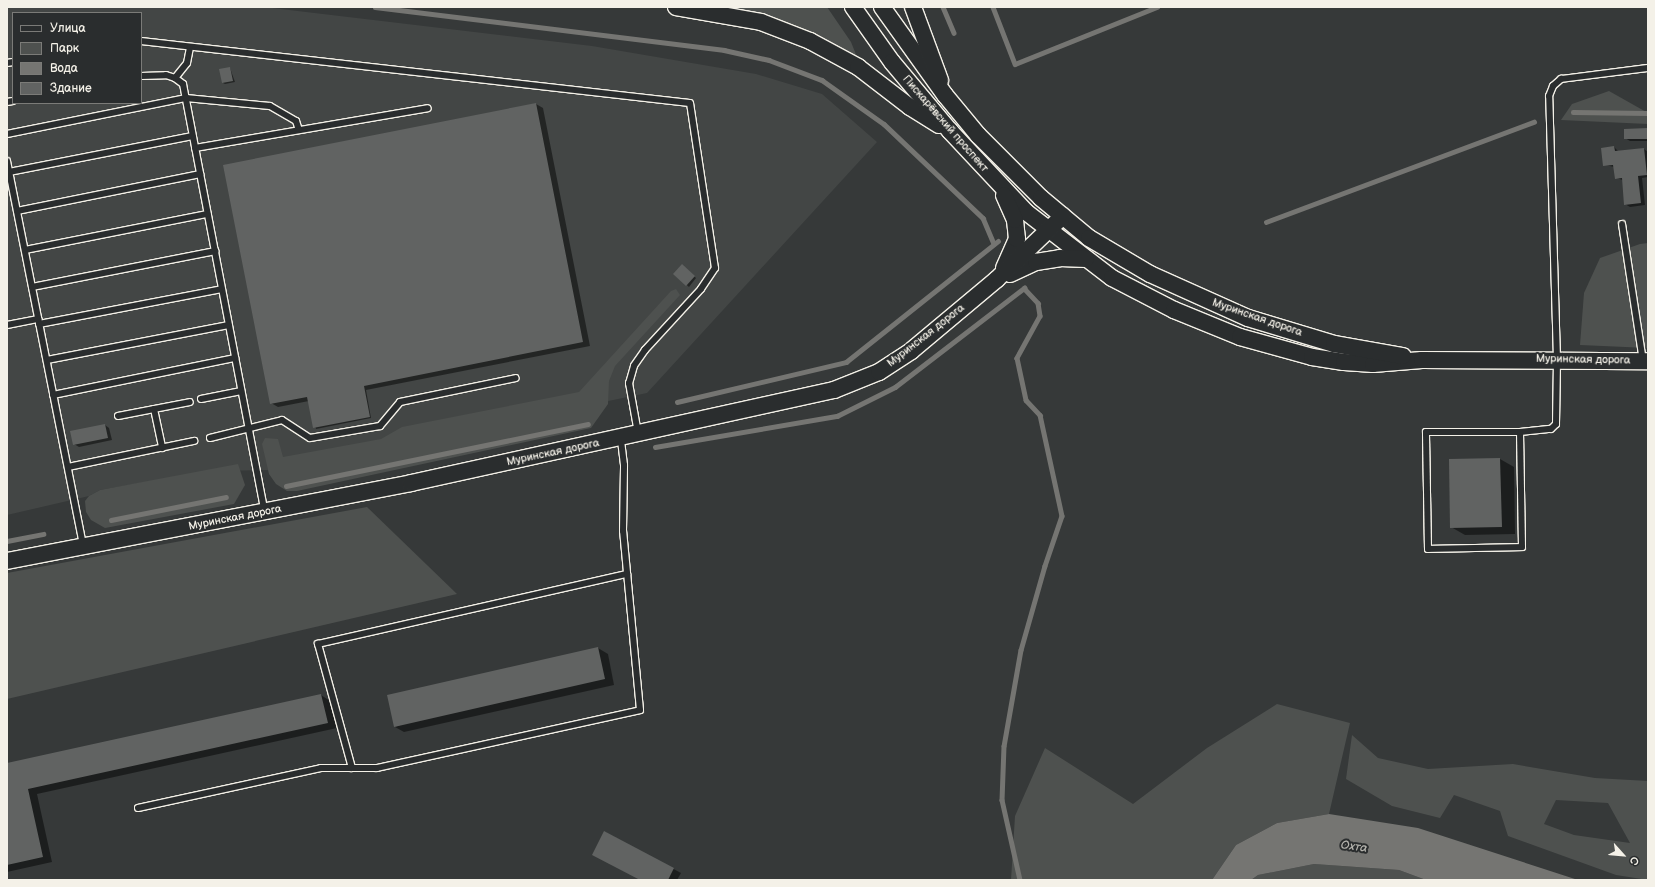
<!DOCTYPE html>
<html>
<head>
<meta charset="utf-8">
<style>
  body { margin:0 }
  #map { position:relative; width:1655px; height:887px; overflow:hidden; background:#363939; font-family:"Balsamiq Sans",sans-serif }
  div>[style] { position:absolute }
  .built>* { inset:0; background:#434645 }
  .green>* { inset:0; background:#4e514f }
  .water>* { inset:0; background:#757572 }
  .shadow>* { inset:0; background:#0007 }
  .stream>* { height:4.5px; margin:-2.25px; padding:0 2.25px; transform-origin:2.25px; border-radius:2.25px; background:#757572 }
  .building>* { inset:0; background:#616362 }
  .roads { filter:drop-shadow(1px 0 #f4f1e8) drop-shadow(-1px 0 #f4f1e8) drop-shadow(0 1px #f4f1e8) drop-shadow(0 -1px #f4f1e8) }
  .service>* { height:6px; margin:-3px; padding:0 3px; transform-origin:3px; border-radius:3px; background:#2a2d2e }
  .tertiary>* { height:16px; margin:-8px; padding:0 8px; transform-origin:8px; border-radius:8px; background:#2a2d2e }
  span { translate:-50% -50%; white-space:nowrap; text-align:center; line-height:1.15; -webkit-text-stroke:4px #2a2d2e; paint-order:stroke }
  .street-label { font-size:11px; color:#f4f1e8 }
  .water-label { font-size:12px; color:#b4b3ad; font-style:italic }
  .frame { position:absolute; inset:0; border:8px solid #f4f1e8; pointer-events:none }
  .legend { position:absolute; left:12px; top:12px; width:130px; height:92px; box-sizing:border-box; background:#2a2d2e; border:1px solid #7b7b78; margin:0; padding:5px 7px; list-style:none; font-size:12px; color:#f4f1e8 }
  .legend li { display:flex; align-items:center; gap:8px; height:20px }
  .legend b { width:20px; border:1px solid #7b7b78 }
  .north { position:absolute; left:1603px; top:835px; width:40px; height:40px; -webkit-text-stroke:3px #2a2d2e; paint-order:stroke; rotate:117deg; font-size:11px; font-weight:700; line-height:16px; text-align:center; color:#f4f1e8 }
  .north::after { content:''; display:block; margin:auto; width:14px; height:18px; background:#f4f1e8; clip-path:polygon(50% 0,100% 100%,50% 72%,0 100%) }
</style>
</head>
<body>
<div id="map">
  <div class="built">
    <div style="clip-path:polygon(evenodd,7px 7px,264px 7px,592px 46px,756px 74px,822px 94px,877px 142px,647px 393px,274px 470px,209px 471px,100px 490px,89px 496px,7px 515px,7px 7px,13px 13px,141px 13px,141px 103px,13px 103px,13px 13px)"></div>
  </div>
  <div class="green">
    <div style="clip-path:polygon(714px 7px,827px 7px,851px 42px,857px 57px,774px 19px)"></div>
    <div style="clip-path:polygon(1609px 91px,1648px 113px,1648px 124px,1561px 120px,1572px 104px)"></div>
    <div style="clip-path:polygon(1648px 243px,1648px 348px,1580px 345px,1584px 293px,1600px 258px,1640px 244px)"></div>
    <div style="clip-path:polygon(676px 289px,680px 295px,615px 366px,609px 381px,608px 404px,591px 428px,297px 491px,287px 491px,276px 484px,269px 474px,262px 444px,265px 438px,278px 439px,283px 457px,381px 439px,402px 427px,579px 392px,671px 291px)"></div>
    <div style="clip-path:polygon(238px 464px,245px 485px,234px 504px,105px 528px,91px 520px,86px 512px,85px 501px,89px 496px,100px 490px)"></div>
    <div style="clip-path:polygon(367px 507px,457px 594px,7px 699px,7px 573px)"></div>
    <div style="clip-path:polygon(1277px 704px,1350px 723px,1329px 814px,1277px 823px,1236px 845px,1212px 880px,1011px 880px,1015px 816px,1045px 748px,1133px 804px,1207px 748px)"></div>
    <div style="clip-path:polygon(evenodd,1352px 735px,1378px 758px,1428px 769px,1513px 764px,1595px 778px,1648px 781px,1648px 880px,1616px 875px,1508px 836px,1500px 811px,1454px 795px,1440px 818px,1392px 806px,1346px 779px,1352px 735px,1556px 800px,1608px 803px,1630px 843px,1574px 835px,1544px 824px,1556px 800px)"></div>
    <div style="clip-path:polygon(1314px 864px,1399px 870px,1426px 880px,1251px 880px,1258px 875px)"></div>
  </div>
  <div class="water">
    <div style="clip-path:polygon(1329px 814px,1418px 828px,1578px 880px,1426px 880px,1399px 870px,1314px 864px,1258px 875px,1251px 880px,1212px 880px,1236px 845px,1277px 823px)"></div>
  </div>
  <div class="shadow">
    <div style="clip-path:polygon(230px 68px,235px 82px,225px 84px,223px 83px)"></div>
    <div style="clip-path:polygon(536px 104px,543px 108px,590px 346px,366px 390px,371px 418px,316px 429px,309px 401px,278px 407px,271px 403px)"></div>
    <div style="clip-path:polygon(1648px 129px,1648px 141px,1630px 141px,1625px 138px)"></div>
    <div style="clip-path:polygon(1614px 147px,1619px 152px,1644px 149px,1648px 152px,1648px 177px,1642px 178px,1645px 205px,1630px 207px,1625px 204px,1623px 180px,1616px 178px,1615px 167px,1604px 165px)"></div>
    <div style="clip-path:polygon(684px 267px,696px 278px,689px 287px,674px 274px)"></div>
    <div style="clip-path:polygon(105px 425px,109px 428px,112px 440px,79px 447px,74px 444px)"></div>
    <div style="clip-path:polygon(1500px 459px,1514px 467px,1515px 534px,1465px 535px,1451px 527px,1450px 460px)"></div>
    <div style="clip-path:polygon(598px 648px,608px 654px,614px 685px,404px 732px,395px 727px)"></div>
    <div style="clip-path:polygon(321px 695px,330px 701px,337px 728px,37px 794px,52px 862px,7px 872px,7px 764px)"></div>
    <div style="clip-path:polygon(605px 832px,681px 873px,677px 880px,641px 880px)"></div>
  </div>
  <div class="stream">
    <div style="left:375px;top:7px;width:352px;rotate:7deg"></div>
    <div style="left:724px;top:50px;width:46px;rotate:12.5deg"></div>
    <div style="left:769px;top:60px;width:57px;rotate:20.7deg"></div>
    <div style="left:822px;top:80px;width:76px;rotate:35.4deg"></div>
    <div style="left:884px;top:124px;width:137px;rotate:43.5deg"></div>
    <div style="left:983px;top:218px;width:28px;rotate:67deg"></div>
    <div style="left:943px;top:7px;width:28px;rotate:67deg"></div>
    <div style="left:993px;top:7px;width:61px;rotate:68.9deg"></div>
    <div style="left:1015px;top:64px;width:153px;rotate:-21.9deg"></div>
    <div style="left:1573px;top:112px;width:75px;rotate:0.8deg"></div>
    <div style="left:1266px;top:222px;width:286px;rotate:-20.5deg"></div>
    <div style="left:677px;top:402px;width:174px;rotate:-13.3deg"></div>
    <div style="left:846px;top:362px;width:194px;rotate:-38.5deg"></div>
    <div style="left:655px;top:447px;width:185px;rotate:-9.7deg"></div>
    <div style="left:837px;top:416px;width:65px;rotate:-26.6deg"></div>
    <div style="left:895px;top:387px;width:163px;rotate:-37.5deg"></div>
    <div style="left:1024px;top:288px;width:21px;rotate:47deg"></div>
    <div style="left:1038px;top:303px;width:13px;rotate:81deg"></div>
    <div style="left:1040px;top:316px;width:48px;rotate:118.7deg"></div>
    <div style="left:1017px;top:358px;width:43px;rotate:77.9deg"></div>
    <div style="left:1026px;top:400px;width:21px;rotate:47deg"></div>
    <div style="left:1040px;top:415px;width:103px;rotate:77.7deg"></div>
    <div style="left:1062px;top:516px;width:53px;rotate:108.8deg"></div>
    <div style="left:1045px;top:566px;width:87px;rotate:105.9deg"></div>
    <div style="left:1021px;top:650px;width:97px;rotate:100deg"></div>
    <div style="left:1004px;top:746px;width:54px;rotate:92.1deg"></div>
    <div style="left:1002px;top:800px;width:82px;rotate:77.3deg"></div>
    <div style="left:286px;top:486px;width:308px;rotate:-11.6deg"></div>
    <div style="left:111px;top:520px;width:117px;rotate:-11.3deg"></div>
    <div style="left:7px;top:541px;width:37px;rotate:-11deg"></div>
  </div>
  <div class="building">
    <div style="clip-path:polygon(230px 67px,233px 81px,222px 83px,219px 69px)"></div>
    <div style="clip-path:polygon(536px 103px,583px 342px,364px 386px,370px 417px,313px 428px,307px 397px,270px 404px,223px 165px)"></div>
    <div style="clip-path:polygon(1648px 128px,1648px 139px,1624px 139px,1624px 129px)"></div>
    <div style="clip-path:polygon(1614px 146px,1615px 151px,1644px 148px,1647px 175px,1638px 176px,1641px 203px,1624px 205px,1622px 178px,1615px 179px,1613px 165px,1603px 166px,1601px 148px)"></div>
    <div style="clip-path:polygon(682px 264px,695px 276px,686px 286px,673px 274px)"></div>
    <div style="clip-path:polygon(105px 424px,108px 438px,73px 445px,70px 431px)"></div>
    <div style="clip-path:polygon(1500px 458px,1502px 527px,1450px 528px,1449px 459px)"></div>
    <div style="clip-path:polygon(598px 647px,605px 679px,394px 727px,387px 695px)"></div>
    <div style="clip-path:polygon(321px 694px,328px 723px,28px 789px,43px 857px,7px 865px,7px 763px)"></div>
    <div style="clip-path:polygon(604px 831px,674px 868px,668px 880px,640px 880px,592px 855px)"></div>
  </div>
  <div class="roads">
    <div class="service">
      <div style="left:141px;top:41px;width:552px;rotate:6.44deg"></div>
      <div style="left:690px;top:103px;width:167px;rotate:81.4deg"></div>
      <div style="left:715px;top:268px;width:25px;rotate:124deg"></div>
      <div style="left:701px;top:289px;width:83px;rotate:132.6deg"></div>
      <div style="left:645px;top:350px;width:19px;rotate:125deg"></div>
      <div style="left:634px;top:366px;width:18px;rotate:106deg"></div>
      <div style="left:629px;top:383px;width:51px;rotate:79.8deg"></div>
      <div style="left:7px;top:63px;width:6px;rotate:-9deg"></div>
      <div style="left:141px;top:76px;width:25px;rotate:-2deg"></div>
      <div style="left:166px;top:75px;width:9px;rotate:18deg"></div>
      <div style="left:175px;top:78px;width:10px;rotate:37deg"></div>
      <div style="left:183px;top:84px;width:434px;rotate:79.2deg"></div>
      <div style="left:175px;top:78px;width:19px;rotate:-51deg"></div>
      <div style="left:187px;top:63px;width:16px;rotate:-79deg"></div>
      <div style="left:7px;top:102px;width:6px;rotate:-9deg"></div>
      <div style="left:7px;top:134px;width:183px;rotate:-11.4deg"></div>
      <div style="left:186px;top:98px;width:84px;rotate:5.4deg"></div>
      <div style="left:270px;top:106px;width:30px;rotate:30deg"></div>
      <div style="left:296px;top:121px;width:9px;rotate:72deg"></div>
      <div style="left:195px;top:148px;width:236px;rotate:-9.7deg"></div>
      <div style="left:7px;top:161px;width:392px;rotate:78.8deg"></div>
      <div style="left:9px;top:172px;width:187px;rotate:-11.1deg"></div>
      <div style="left:17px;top:211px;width:187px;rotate:-11.4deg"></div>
      <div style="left:1622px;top:224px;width:139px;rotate:81.3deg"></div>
      <div style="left:25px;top:250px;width:186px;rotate:-11.2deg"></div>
      <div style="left:32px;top:287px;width:187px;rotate:-11.1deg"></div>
      <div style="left:39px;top:324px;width:186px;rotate:-10.8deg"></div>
      <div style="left:7px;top:325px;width:32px;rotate:-11deg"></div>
      <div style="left:47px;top:360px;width:185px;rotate:-10.9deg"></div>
      <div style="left:53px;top:395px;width:186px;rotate:-11.5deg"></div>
      <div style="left:201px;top:399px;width:41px;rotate:-11.3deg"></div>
      <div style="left:154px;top:409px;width:40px;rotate:78deg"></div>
      <div style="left:118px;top:416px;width:73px;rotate:-11deg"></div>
      <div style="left:1520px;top:432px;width:115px;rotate:89deg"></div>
      <div style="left:1522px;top:547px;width:94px;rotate:178.8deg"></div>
      <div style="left:1428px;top:549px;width:117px;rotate:-91deg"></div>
      <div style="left:1426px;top:432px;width:94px"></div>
      <div style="left:1520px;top:432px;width:31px;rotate:-6deg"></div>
      <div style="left:1551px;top:429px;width:7px;rotate:-45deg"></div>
      <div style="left:1556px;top:424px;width:65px;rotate:-89.1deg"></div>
      <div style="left:1557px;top:359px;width:263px;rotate:-91.7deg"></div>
      <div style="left:1549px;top:96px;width:11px;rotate:-68deg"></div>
      <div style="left:1553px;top:86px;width:11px;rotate:-41deg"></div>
      <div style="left:1561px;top:79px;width:88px;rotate:-7.2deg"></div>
      <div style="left:210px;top:438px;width:74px;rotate:-14deg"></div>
      <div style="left:282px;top:420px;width:33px;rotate:33deg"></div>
      <div style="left:310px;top:438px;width:71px;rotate:-9.7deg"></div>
      <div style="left:380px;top:426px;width:31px;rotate:-50deg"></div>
      <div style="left:400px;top:402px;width:118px;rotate:-11.7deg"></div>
      <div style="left:68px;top:467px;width:129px;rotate:-11.7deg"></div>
      <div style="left:352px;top:768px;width:129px;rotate:-105.3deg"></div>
      <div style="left:318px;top:644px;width:317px;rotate:-12.8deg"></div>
      <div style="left:138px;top:808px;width:187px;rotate:-12.3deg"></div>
      <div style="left:321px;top:768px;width:56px"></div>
      <div style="left:377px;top:768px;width:269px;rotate:-12.4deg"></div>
      <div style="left:640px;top:710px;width:180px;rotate:-95.4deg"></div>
      <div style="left:623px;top:531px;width:66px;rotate:-89.1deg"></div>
      <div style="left:624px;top:465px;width:26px;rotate:-97deg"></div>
    </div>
    <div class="tertiary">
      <div style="left:676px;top:7px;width:86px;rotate:10deg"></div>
      <div style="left:761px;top:22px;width:53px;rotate:21.2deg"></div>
      <div style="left:810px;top:41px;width:55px;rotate:28.4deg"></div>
      <div style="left:858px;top:67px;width:66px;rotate:37.6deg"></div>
      <div style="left:910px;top:107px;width:34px;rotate:32deg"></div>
      <div style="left:853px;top:7px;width:67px;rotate:54.7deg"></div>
      <div style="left:892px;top:62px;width:90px;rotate:50deg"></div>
      <div style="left:950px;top:131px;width:111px;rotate:46.8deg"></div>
      <div style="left:1026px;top:212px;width:108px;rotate:37.5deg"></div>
      <div style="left:1112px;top:278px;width:70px;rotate:27.3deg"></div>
      <div style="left:1174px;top:310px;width:71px;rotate:22.2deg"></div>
      <div style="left:1240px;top:337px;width:75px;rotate:15.5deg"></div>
      <div style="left:1312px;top:357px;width:32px;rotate:9deg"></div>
      <div style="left:1344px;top:362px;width:29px;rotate:4deg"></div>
      <div style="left:1373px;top:364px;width:49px;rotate:-4.7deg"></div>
      <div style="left:1422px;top:360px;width:226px;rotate:0.3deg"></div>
      <div style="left:882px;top:7px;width:108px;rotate:54.4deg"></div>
      <div style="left:945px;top:95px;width:52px;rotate:50.5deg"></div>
      <div style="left:978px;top:135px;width:89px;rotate:45deg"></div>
      <div style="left:1041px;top:198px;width:62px;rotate:39.8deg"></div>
      <div style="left:1089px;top:238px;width:71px;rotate:30.5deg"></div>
      <div style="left:1150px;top:274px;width:107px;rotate:24.2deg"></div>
      <div style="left:1248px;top:318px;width:90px;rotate:16.8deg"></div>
      <div style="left:1334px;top:344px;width:70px;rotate:9.9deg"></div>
      <div style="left:913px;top:7px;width:78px;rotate:69.7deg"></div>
      <div style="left:1004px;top:268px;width:32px;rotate:-66deg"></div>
      <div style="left:1017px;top:239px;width:19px;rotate:-96deg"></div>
      <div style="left:1015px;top:220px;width:27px;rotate:-114deg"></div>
      <div style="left:1010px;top:274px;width:29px;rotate:-25deg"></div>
      <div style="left:1036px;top:262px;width:24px;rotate:-9deg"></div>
      <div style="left:1060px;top:258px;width:26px;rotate:2deg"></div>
      <div style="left:7px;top:561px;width:411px;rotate:-10.9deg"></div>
      <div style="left:411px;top:483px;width:433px;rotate:-12.4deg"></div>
      <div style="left:834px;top:390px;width:48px;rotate:-21.8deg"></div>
      <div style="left:879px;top:372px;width:38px;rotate:-33deg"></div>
      <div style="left:911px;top:351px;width:112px;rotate:-39.9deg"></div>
      <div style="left:997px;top:279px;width:91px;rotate:-43.7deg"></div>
    </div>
  </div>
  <div class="street-label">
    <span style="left:945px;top:124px;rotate:49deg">Пискарёвский проспект</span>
    <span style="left:1257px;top:318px;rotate:19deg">Муринская дорога</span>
    <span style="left:926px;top:336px;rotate:-38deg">Муринская дорога</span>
    <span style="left:1583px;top:360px;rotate:1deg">Муринская дорога</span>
    <span style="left:553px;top:453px;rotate:-12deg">Муринская дорога</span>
    <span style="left:235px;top:518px;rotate:-11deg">Муринская дорога</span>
  </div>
  <div class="water-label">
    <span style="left:1354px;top:847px;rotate:8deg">Охта</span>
  </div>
  <div class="frame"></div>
  <ul class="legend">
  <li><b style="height:5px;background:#2a2d2e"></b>Улица</li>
  <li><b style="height:11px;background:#4e514f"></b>Парк</li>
  <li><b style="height:11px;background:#757572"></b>Вода</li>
  <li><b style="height:11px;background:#616362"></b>Здание</li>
  </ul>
  <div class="north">С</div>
</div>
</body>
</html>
